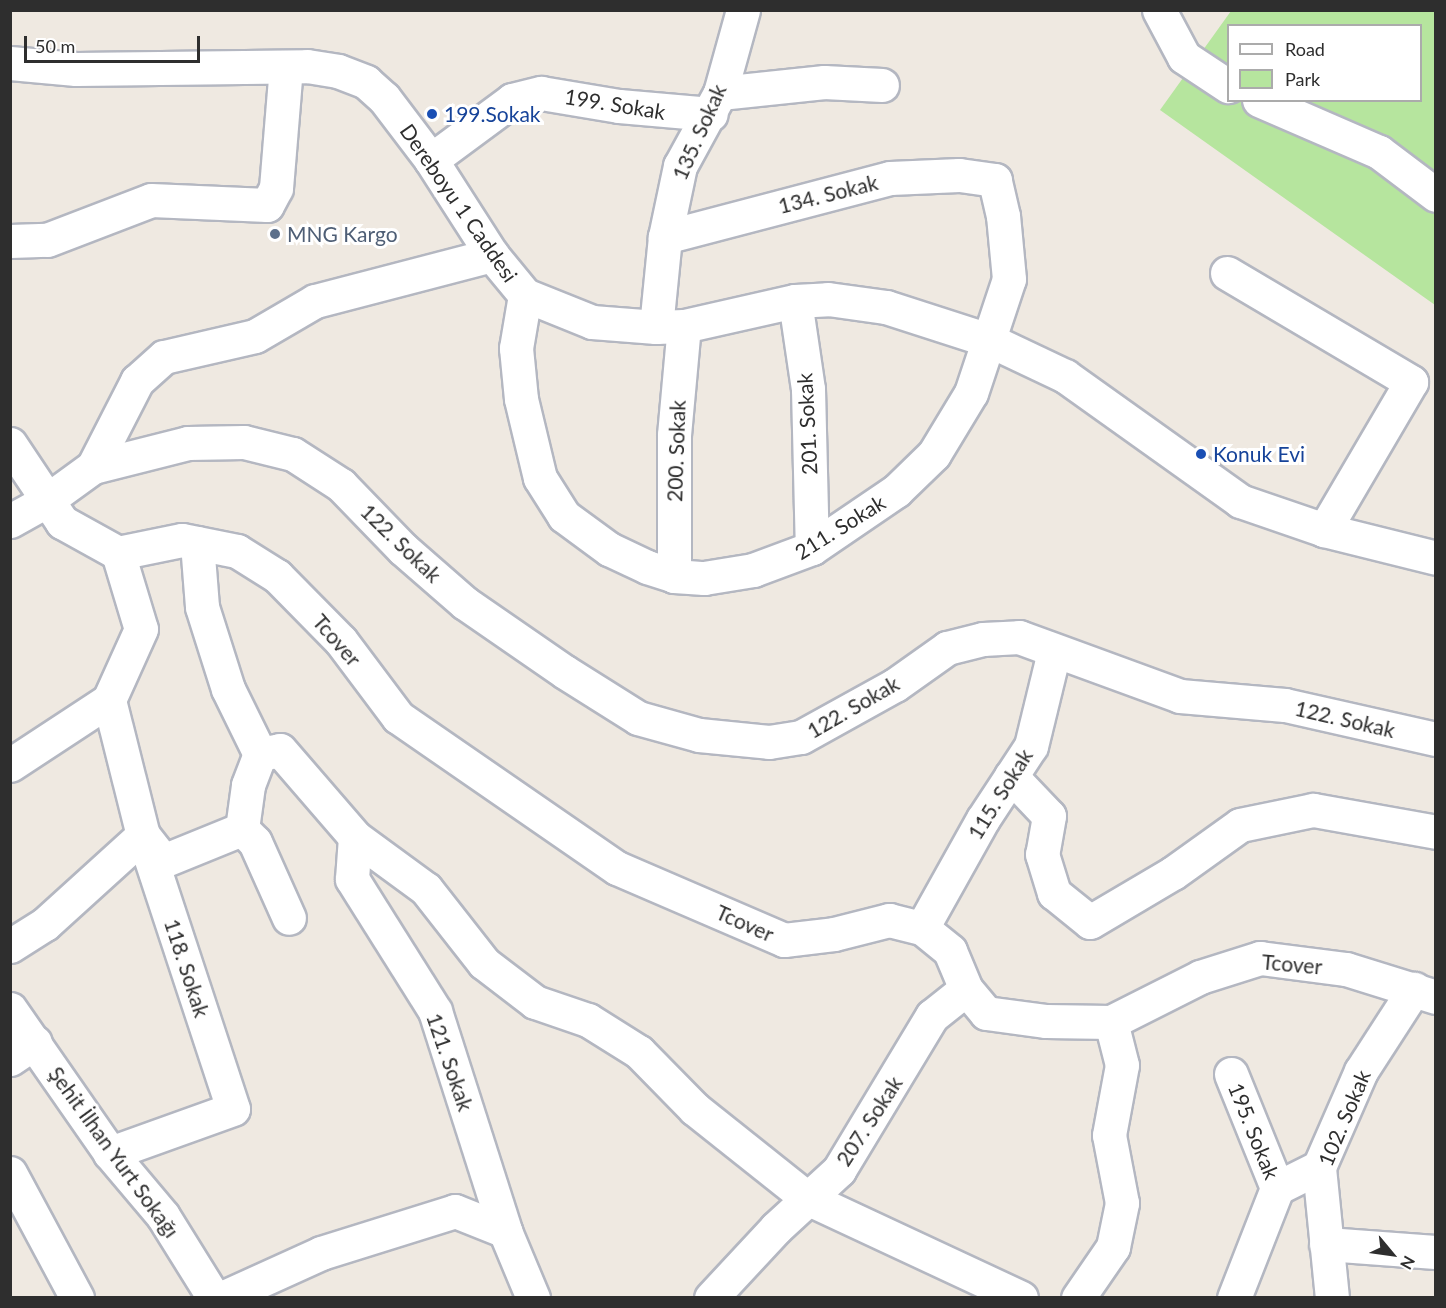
<!DOCTYPE html>
<html>
<head>
<meta charset="utf-8">
<style>
  body { margin:0 }
  #map { position:relative; width:1446px; height:1308px; overflow:hidden; background:#efe9e1; font-family:Lato,sans-serif }
  div>[style] { position:absolute }
  .green>* { inset:0; background:#b6e59e }
  .roads { filter:drop-shadow(2px 0 #b4b7c1) drop-shadow(-2px 0 #b4b7c1) drop-shadow(0 2px #b4b7c1) drop-shadow(0 -2px #b4b7c1) }
  .minor>* { height:33px; margin:-16.5px; padding:0 16.5px; transform-origin:16.5px; border-radius:16.5px; background:#fff }
  .dots>* { width:16px; height:16px; translate:-50% -50%; box-sizing:border-box; border:3px solid #fff; border-radius:50% }
  span { translate:-50% -50%; white-space:nowrap; text-align:center; line-height:1.15; -webkit-text-stroke:6px #fff; paint-order:stroke }
  .street-label { font-size:21px; color:#2e2e2e }
  .transit-label { font-size:21px; color:#164399 }
  .left { translate:0 -50%; text-align:left }
  .service-label { font-size:21px; color:#4e5e75 }
  .frame { position:absolute; inset:0; border:12px solid #2e2e2e; pointer-events:none }
  .legend { position:absolute; left:1227px; top:24px; width:195px; height:78px; box-sizing:border-box; background:#fff; border:2px solid #ababab; margin:0; padding:8px 10px; list-style:none; font-size:18px; color:#2e2e2e }
  .legend li { display:flex; align-items:center; gap:12px; height:30px }
  .legend b { width:30px; border:2px solid #ababab }
  .north { position:absolute; left:1362px; top:1224px; width:60px; height:60px; -webkit-text-stroke:4px #fff; paint-order:stroke; rotate:119deg; font-size:16px; font-weight:700; line-height:24px; text-align:center; color:#2e2e2e }
  .north::after { content:''; display:block; margin:auto; width:21px; height:27px; background:#2e2e2e; clip-path:polygon(50% 0,100% 100%,50% 72%,0 100%) }
  .scale { position:absolute; left:24px; top:36px; width:176px; height:27px; box-sizing:border-box; border:3px solid #2e2e2e; border-top:0; padding-left:8px; font-size:18px; line-height:21px; white-space:nowrap; color:#2e2e2e; -webkit-text-stroke:4px #fff; paint-order:stroke }
</style>
</head>
<body>
<div id="map">
  <div class="green">
    <div style="clip-path:polygon(evenodd,1231px 11px,1435px 11px,1435px 305px,1160px 110px,1231px 11px,1228px 26px,1420px 26px,1420px 100px,1228px 100px,1228px 26px)"></div>
  </div>
  <div class="roads">
    <div class="minor">
      <div style="left:1159px;top:10px;width:53px;rotate:62deg"></div>
      <div style="left:1184px;top:57px;width:53px;rotate:33.4deg"></div>
      <div style="left:10px;top:63px;width:66px;rotate:5.2deg"></div>
      <div style="left:76px;top:69px;width:231px;rotate:-0.7deg"></div>
      <div style="left:307px;top:66px;width:31px;rotate:9deg"></div>
      <div style="left:338px;top:71px;width:30px;rotate:21deg"></div>
      <div style="left:366px;top:82px;width:24px;rotate:42deg"></div>
      <div style="left:384px;top:98px;width:78px;rotate:52.8deg"></div>
      <div style="left:431px;top:160px;width:113px;rotate:57.3deg"></div>
      <div style="left:492px;top:255px;width:52px;rotate:50.5deg"></div>
      <div style="left:525px;top:295px;width:72px;rotate:21.9deg"></div>
      <div style="left:592px;top:322px;width:64px;rotate:4.5deg"></div>
      <div style="left:656px;top:327px;width:28px;rotate:-2deg"></div>
      <div style="left:684px;top:326px;width:114px;rotate:-12.7deg"></div>
      <div style="left:795px;top:301px;width:33px;rotate:-3deg"></div>
      <div style="left:828px;top:299px;width:59px;rotate:7.9deg"></div>
      <div style="left:886px;top:307px;width:110px;rotate:17.9deg"></div>
      <div style="left:991px;top:341px;width:82px;rotate:25.3deg"></div>
      <div style="left:1065px;top:376px;width:215px;rotate:35.5deg"></div>
      <div style="left:1240px;top:501px;width:89px;rotate:19deg"></div>
      <div style="left:1324px;top:530px;width:115px;rotate:14deg"></div>
      <div style="left:720px;top:93px;width:105px;rotate:-6deg"></div>
      <div style="left:824px;top:82px;width:58px;rotate:3deg"></div>
      <div style="left:1259px;top:100px;width:131px;rotate:23.4deg"></div>
      <div style="left:1379px;top:152px;width:71px;rotate:37deg"></div>
      <div style="left:431px;top:160px;width:101px;rotate:-36.5deg"></div>
      <div style="left:512px;top:100px;width:30px;rotate:-14deg"></div>
      <div style="left:541px;top:93px;width:79px;rotate:9.5deg"></div>
      <div style="left:619px;top:106px;width:92px;rotate:5deg"></div>
      <div style="left:10px;top:241px;width:37px;rotate:-2deg"></div>
      <div style="left:47px;top:240px;width:111px;rotate:-21deg"></div>
      <div style="left:151px;top:200px;width:116px;rotate:2.5deg"></div>
      <div style="left:267px;top:205px;width:19px;rotate:-62deg"></div>
      <div style="left:276px;top:188px;width:121px;rotate:-85.3deg"></div>
      <div style="left:1227px;top:273px;width:214px;rotate:30.6deg"></div>
      <div style="left:1411px;top:382px;width:172px;rotate:120.4deg"></div>
      <div style="left:525px;top:295px;width:54px;rotate:99.6deg"></div>
      <div style="left:516px;top:348px;width:51px;rotate:84.4deg"></div>
      <div style="left:521px;top:399px;width:81px;rotate:76.5deg"></div>
      <div style="left:540px;top:478px;width:45px;rotate:57.7deg"></div>
      <div style="left:564px;top:516px;width:56px;rotate:36.3deg"></div>
      <div style="left:609px;top:549px;width:42px;rotate:25.3deg"></div>
      <div style="left:647px;top:567px;width:28px;rotate:18deg"></div>
      <div style="left:674px;top:576px;width:30px;rotate:4deg"></div>
      <div style="left:704px;top:578px;width:50px;rotate:-9.3deg"></div>
      <div style="left:753px;top:570px;width:63px;rotate:-20.4deg"></div>
      <div style="left:812px;top:548px;width:102px;rotate:-34.2deg"></div>
      <div style="left:896px;top:491px;width:53px;rotate:-44.2deg"></div>
      <div style="left:934px;top:454px;width:71px;rotate:-58.8deg"></div>
      <div style="left:971px;top:393px;width:120px;rotate:-71.6deg"></div>
      <div style="left:1009px;top:279px;width:63px;rotate:-95.4deg"></div>
      <div style="left:1003px;top:216px;width:37px;rotate:-103deg"></div>
      <div style="left:995px;top:180px;width:36px;rotate:-172deg"></div>
      <div style="left:959px;top:175px;width:69px;rotate:177.5deg"></div>
      <div style="left:890px;top:178px;width:233px;rotate:165.3deg"></div>
      <div style="left:795px;top:301px;width:89px;rotate:81.6deg"></div>
      <div style="left:808px;top:389px;width:159px;rotate:88.6deg"></div>
      <div style="left:656px;top:327px;width:90px;rotate:-84.3deg"></div>
      <div style="left:665px;top:237px;width:73px;rotate:-78.1deg"></div>
      <div style="left:680px;top:166px;width:83px;rotate:-61.3deg"></div>
      <div style="left:720px;top:93px;width:86px;rotate:-74.5deg"></div>
      <div style="left:10px;top:444px;width:94px;rotate:56.3deg"></div>
      <div style="left:62px;top:522px;width:64px;rotate:29deg"></div>
      <div style="left:118px;top:553px;width:79px;rotate:73.2deg"></div>
      <div style="left:141px;top:629px;width:78px;rotate:114.3deg"></div>
      <div style="left:109px;top:700px;width:118px;rotate:146.7deg"></div>
      <div style="left:93px;top:467px;width:98px;rotate:-14.2deg"></div>
      <div style="left:188px;top:443px;width:56px;rotate:-1deg"></div>
      <div style="left:244px;top:442px;width:50px;rotate:13.8deg"></div>
      <div style="left:293px;top:454px;width:57px;rotate:32.9deg"></div>
      <div style="left:341px;top:485px;width:89px;rotate:45.9deg"></div>
      <div style="left:403px;top:549px;width:82px;rotate:41.1deg"></div>
      <div style="left:465px;top:603px;width:121px;rotate:34.6deg"></div>
      <div style="left:565px;top:672px;width:86px;rotate:32.2deg"></div>
      <div style="left:638px;top:718px;width:63px;rotate:15.6deg"></div>
      <div style="left:699px;top:735px;width:70px;rotate:5.7deg"></div>
      <div style="left:769px;top:742px;width:32px;rotate:-9deg"></div>
      <div style="left:801px;top:737px;width:107px;rotate:-29deg"></div>
      <div style="left:895px;top:685px;width:64px;rotate:-35.4deg"></div>
      <div style="left:947px;top:648px;width:37px;rotate:-14deg"></div>
      <div style="left:983px;top:639px;width:36px;rotate:-3deg"></div>
      <div style="left:1019px;top:637px;width:171px;rotate:20.1deg"></div>
      <div style="left:1180px;top:696px;width:105px;rotate:4.9deg"></div>
      <div style="left:1285px;top:705px;width:155px;rotate:12.7deg"></div>
      <div style="left:10px;top:521px;width:41px;rotate:-29.1deg"></div>
      <div style="left:46px;top:501px;width:58px;rotate:-35.9deg"></div>
      <div style="left:93px;top:467px;width:97px;rotate:-62.9deg"></div>
      <div style="left:137px;top:381px;width:36px;rotate:-42deg"></div>
      <div style="left:164px;top:357px;width:93px;rotate:-13deg"></div>
      <div style="left:255px;top:336px;width:69px;rotate:-30.3deg"></div>
      <div style="left:315px;top:301px;width:183px;rotate:-14.6deg"></div>
      <div style="left:197px;top:543px;width:64px;rotate:85.5deg"></div>
      <div style="left:202px;top:607px;width:86px;rotate:72.4deg"></div>
      <div style="left:228px;top:689px;width:72px;rotate:63.8deg"></div>
      <div style="left:118px;top:553px;width:65px;rotate:-11.5deg"></div>
      <div style="left:182px;top:540px;width:56px;rotate:11.3deg"></div>
      <div style="left:237px;top:551px;width:47px;rotate:32deg"></div>
      <div style="left:277px;top:576px;width:91px;rotate:45.4deg"></div>
      <div style="left:341px;top:641px;width:95px;rotate:53.1deg"></div>
      <div style="left:398px;top:717px;width:266px;rotate:34.6deg"></div>
      <div style="left:617px;top:868px;width:182px;rotate:23.3deg"></div>
      <div style="left:784px;top:940px;width:50px;rotate:-6.8deg"></div>
      <div style="left:834px;top:934px;width:57px;rotate:-14.3deg"></div>
      <div style="left:889px;top:920px;width:34px;rotate:14deg"></div>
      <div style="left:922px;top:928px;width:36px;rotate:39deg"></div>
      <div style="left:950px;top:951px;width:41px;rotate:67.2deg"></div>
      <div style="left:966px;top:989px;width:31px;rotate:50deg"></div>
      <div style="left:986px;top:1013px;width:61px;rotate:7.6deg"></div>
      <div style="left:1046px;top:1021px;width:65px;rotate:0.9deg"></div>
      <div style="left:1111px;top:1022px;width:100px;rotate:-26.8deg"></div>
      <div style="left:1200px;top:977px;width:63px;rotate:-17.6deg"></div>
      <div style="left:1260px;top:958px;width:87px;rotate:7.3deg"></div>
      <div style="left:1346px;top:969px;width:94px;rotate:17.3deg"></div>
      <div style="left:674px;top:576px;width:141px;rotate:-90deg"></div>
      <div style="left:674px;top:435px;width:109px;rotate:-84.8deg"></div>
      <div style="left:109px;top:700px;width:139px;rotate:75.9deg"></div>
      <div style="left:143px;top:835px;width:288px;rotate:71.8deg"></div>
      <div style="left:233px;top:1109px;width:131px;rotate:160.3deg"></div>
      <div style="left:1011px;top:776px;width:55px;rotate:46.5deg"></div>
      <div style="left:1049px;top:816px;width:39px;rotate:100deg"></div>
      <div style="left:1042px;top:854px;width:41px;rotate:72.9deg"></div>
      <div style="left:1054px;top:893px;width:46px;rotate:38.9deg"></div>
      <div style="left:1090px;top:922px;width:96px;rotate:-30.6deg"></div>
      <div style="left:1173px;top:873px;width:82px;rotate:-35.6deg"></div>
      <div style="left:1240px;top:825px;width:75px;rotate:-11.6deg"></div>
      <div style="left:1313px;top:810px;width:125px;rotate:10.1deg"></div>
      <div style="left:242px;top:829px;width:18px;rotate:45deg"></div>
      <div style="left:255px;top:842px;width:83px;rotate:65.9deg"></div>
      <div style="left:355px;top:837px;width:42px;rotate:94.1deg"></div>
      <div style="left:352px;top:879px;width:156px;rotate:57.8deg"></div>
      <div style="left:435px;top:1011px;width:231px;rotate:72.3deg"></div>
      <div style="left:922px;top:928px;width:125px;rotate:-60.8deg"></div>
      <div style="left:983px;top:819px;width:87px;rotate:-56.7deg"></div>
      <div style="left:1031px;top:746px;width:97px;rotate:-76.3deg"></div>
      <div style="left:10px;top:946px;width:41px;rotate:-32.2deg"></div>
      <div style="left:45px;top:924px;width:132px;rotate:-42.2deg"></div>
      <div style="left:143px;top:835px;width:33px;rotate:52deg"></div>
      <div style="left:163px;top:861px;width:85px;rotate:-22.1deg"></div>
      <div style="left:242px;top:829px;width:44px;rotate:-82.2deg"></div>
      <div style="left:248px;top:785px;width:33px;rotate:-69deg"></div>
      <div style="left:260px;top:754px;width:20px;rotate:-11deg"></div>
      <div style="left:280px;top:750px;width:115px;rotate:49.2deg"></div>
      <div style="left:355px;top:837px;width:88px;rotate:36.2deg"></div>
      <div style="left:426px;top:889px;width:94px;rotate:51.9deg"></div>
      <div style="left:484px;top:963px;width:64px;rotate:37.4deg"></div>
      <div style="left:535px;top:1002px;width:56px;rotate:18.8deg"></div>
      <div style="left:588px;top:1020px;width:60px;rotate:32.1deg"></div>
      <div style="left:639px;top:1052px;width:80px;rotate:45.5deg"></div>
      <div style="left:695px;top:1109px;width:143px;rotate:38.5deg"></div>
      <div style="left:807px;top:1198px;width:236px;rotate:25deg"></div>
      <div style="left:10px;top:1009px;width:175px;rotate:55.2deg"></div>
      <div style="left:110px;top:1153px;width:82px;rotate:49.9deg"></div>
      <div style="left:163px;top:1216px;width:97px;rotate:58.1deg"></div>
      <div style="left:10px;top:1059px;width:30px;rotate:-34deg"></div>
      <div style="left:1231px;top:1074px;width:123px;rotate:68deg"></div>
      <div style="left:10px;top:1173px;width:142px;rotate:61.8deg"></div>
      <div style="left:1326px;top:1244px;width:110px;rotate:4.2deg"></div>
      <div style="left:222px;top:1298px;width:109px;rotate:-24.4deg"></div>
      <div style="left:321px;top:1253px;width:140px;rotate:-17.4deg"></div>
      <div style="left:455px;top:1211px;width:54px;rotate:21.8deg"></div>
      <div style="left:505px;top:1231px;width:73px;rotate:67.3deg"></div>
      <div style="left:711px;top:1298px;width:96px;rotate:-47.1deg"></div>
      <div style="left:776px;top:1228px;width:86px;rotate:-42.6deg"></div>
      <div style="left:839px;top:1170px;width:180px;rotate:-58.9deg"></div>
      <div style="left:932px;top:1016px;width:43px;rotate:-38.5deg"></div>
      <div style="left:1078px;top:1298px;width:62px;rotate:-55.5deg"></div>
      <div style="left:1113px;top:1247px;width:45px;rotate:-78.4deg"></div>
      <div style="left:1122px;top:1203px;width:69px;rotate:-100.8deg"></div>
      <div style="left:1109px;top:1135px;width:71px;rotate:-79.5deg"></div>
      <div style="left:1122px;top:1065px;width:44px;rotate:-104.3deg"></div>
      <div style="left:1234px;top:1298px;width:118px;rotate:-68.6deg"></div>
      <div style="left:1277px;top:1188px;width:47px;rotate:-26.6deg"></div>
      <div style="left:1332px;top:1298px;width:132px;rotate:-95.7deg"></div>
      <div style="left:1319px;top:1167px;width:105px;rotate:-66.4deg"></div>
      <div style="left:1361px;top:1071px;width:98px;rotate:-57.1deg"></div>
    </div>
  </div>
  <div class="dots">
    <div style="left:432px;top:114px;background:#1a4fb4"></div>
    <div style="left:275px;top:234px;background:#5c6f8a"></div>
    <div style="left:1201px;top:454px;background:#1a4fb4"></div>
  </div>
  <div class="street-label">
    <span style="left:615px;top:104px;rotate:9deg">199. Sokak</span>
    <span style="left:699px;top:132px;rotate:-66deg">135. Sokak</span>
    <span style="left:828px;top:194px;rotate:-14deg">134. Sokak</span>
    <span style="left:459px;top:203px;rotate:55deg">Dereboyu 1 Caddesi</span>
    <span style="left:807px;top:424px;rotate:-93deg">201. Sokak</span>
    <span style="left:676px;top:451px;rotate:-88deg">200. Sokak</span>
    <span style="left:840px;top:527px;rotate:-32deg">211. Sokak</span>
    <span style="left:401px;top:543px;rotate:44deg">122. Sokak</span>
    <span style="left:337px;top:640px;rotate:49deg">Tcover</span>
    <span style="left:853px;top:707px;rotate:-30deg">122. Sokak</span>
    <span style="left:1345px;top:719px;rotate:13deg">122. Sokak</span>
    <span style="left:1000px;top:794px;rotate:-58deg">115. Sokak</span>
    <span style="left:745px;top:923px;rotate:24deg">Tcover</span>
    <span style="left:1292px;top:964px;rotate:5deg">Tcover</span>
    <span style="left:187px;top:968px;rotate:72deg">118. Sokak</span>
    <span style="left:450px;top:1062px;rotate:71deg">121. Sokak</span>
    <span style="left:1344px;top:1118px;rotate:-67deg">102. Sokak</span>
    <span style="left:869px;top:1121px;rotate:-57deg">207. Sokak</span>
    <span style="left:1254px;top:1131px;rotate:68deg">195. Sokak</span>
    <span style="left:114px;top:1152px;rotate:54deg">Şehit İlhan Yurt Sokağı</span>
  </div>
  <div class="transit-label">
    <span class="left" style="left:444px;top:114px">199.Sokak</span>
    <span class="left" style="left:1213px;top:454px">Konuk Evi</span>
  </div>
  <div class="service-label">
    <span class="left" style="left:287px;top:234px">MNG Kargo</span>
  </div>
  <div class="frame"></div>
  <ul class="legend">
  <li><b style="height:8px;background:#fff"></b>Road</li>
  <li><b style="height:16px;background:#b6e59e"></b>Park</li>
  </ul>
  <div class="north">N</div>
  <div class="scale">50 m</div>
</div>
</body>
</html>
